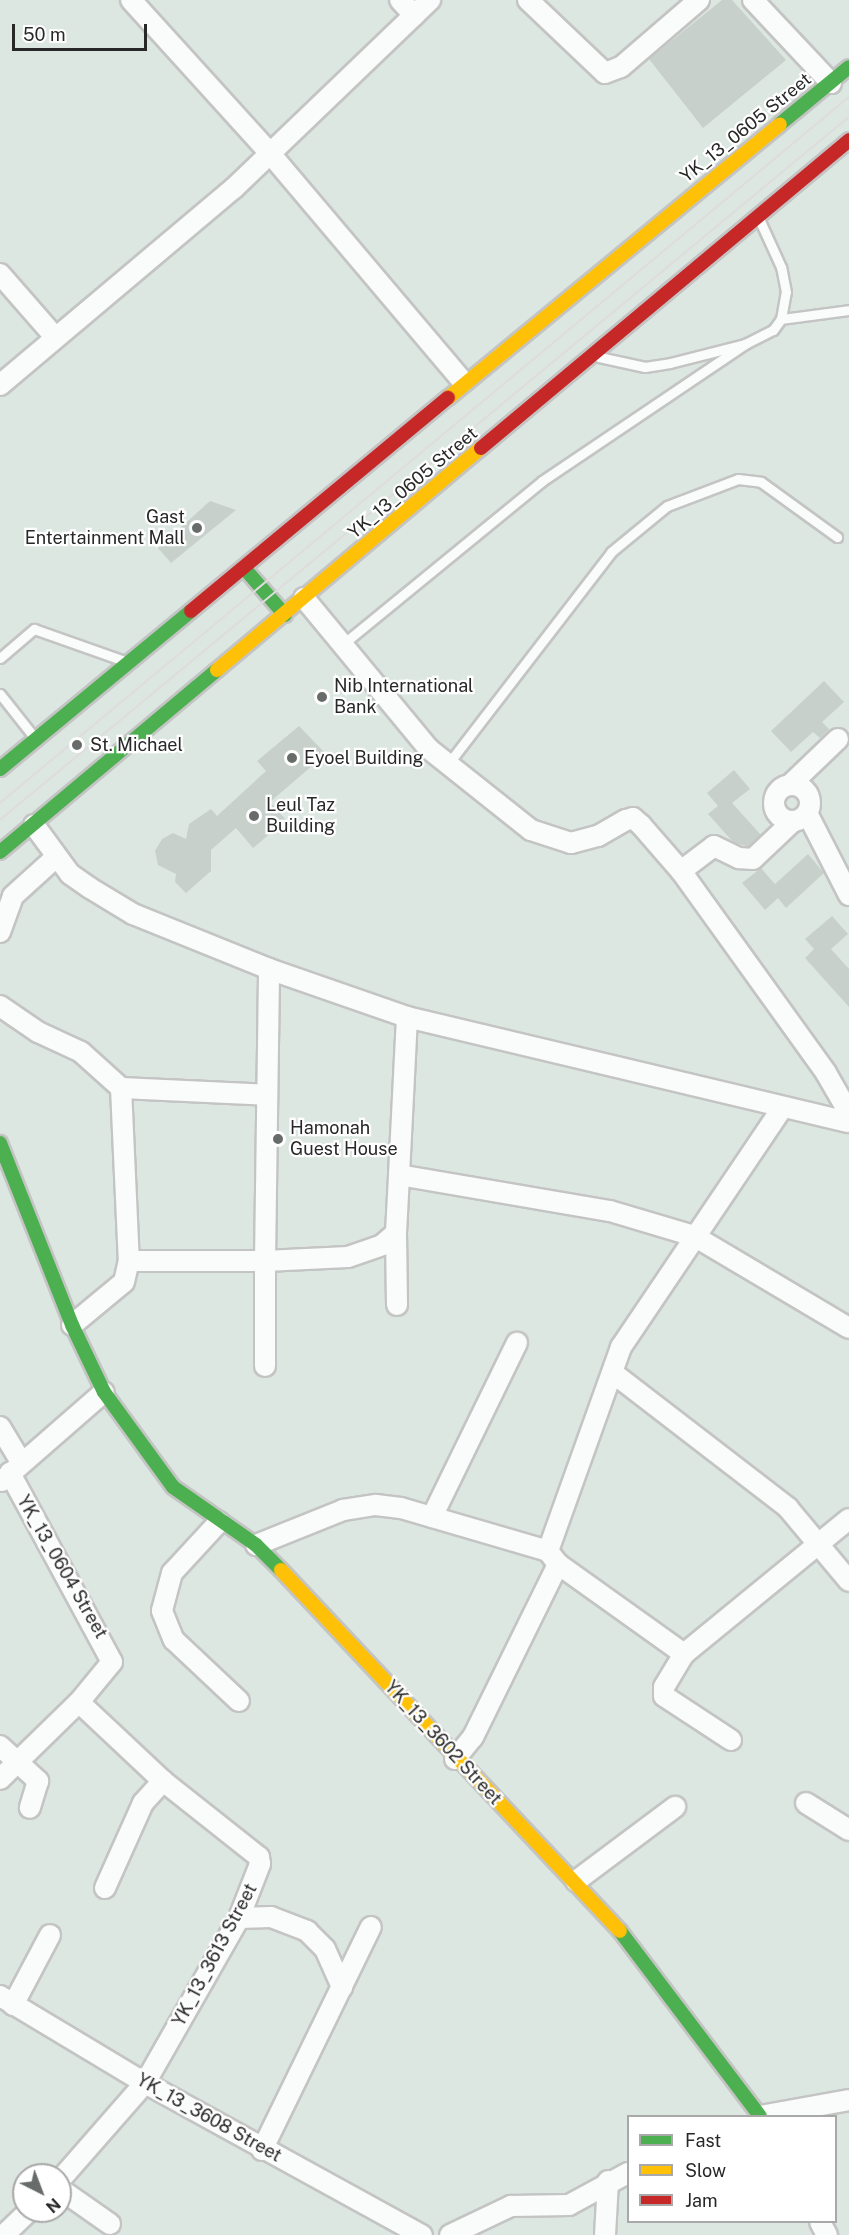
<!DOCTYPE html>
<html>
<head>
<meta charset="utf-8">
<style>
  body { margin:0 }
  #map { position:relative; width:849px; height:2235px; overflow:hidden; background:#dde7e2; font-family:"Public Sans",sans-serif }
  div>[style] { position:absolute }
  .building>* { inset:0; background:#c8d0cc }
  .roads { filter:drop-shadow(2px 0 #c3c4c3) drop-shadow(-2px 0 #c3c4c3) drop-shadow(0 2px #c3c4c3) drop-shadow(0 -2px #c3c4c3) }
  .lane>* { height:9px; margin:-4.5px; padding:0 4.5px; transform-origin:4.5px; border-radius:4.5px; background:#fafbfb }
  .street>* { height:20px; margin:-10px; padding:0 10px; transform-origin:10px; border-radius:10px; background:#fafbfb }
  .street>.ring { margin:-10px; padding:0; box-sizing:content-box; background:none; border:20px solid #fafbfb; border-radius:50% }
  .fast>* { height:14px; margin:-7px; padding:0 7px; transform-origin:7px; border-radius:7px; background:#4caf50 }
  .slow>* { height:14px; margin:-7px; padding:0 7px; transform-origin:7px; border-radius:7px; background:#ffc107 }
  .jam>* { height:14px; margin:-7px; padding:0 7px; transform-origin:7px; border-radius:7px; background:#c62828 }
  .tram>* { height:1.5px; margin:-0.75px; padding:0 0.75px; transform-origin:0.75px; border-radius:0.75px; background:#dedcdc }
  .dots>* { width:16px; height:16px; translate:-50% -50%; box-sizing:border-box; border:3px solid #fff; border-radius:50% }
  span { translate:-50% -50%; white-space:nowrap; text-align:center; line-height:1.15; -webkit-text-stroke:4.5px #fff; paint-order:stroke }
  .street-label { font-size:18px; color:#282828 }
  .poi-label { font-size:18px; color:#282828 }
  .right { translate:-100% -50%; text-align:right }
  .left { translate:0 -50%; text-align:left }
  .legend { position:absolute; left:627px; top:2115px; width:210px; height:108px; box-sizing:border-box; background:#fff; border:2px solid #a9a9a9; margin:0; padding:8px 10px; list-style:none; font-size:18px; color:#282828 }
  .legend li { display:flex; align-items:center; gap:12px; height:30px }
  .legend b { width:30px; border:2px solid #a9a9a9 }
  .north { position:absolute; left:12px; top:2163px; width:60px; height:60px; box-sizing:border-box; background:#fff; border:2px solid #a9a9a9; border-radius:50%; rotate:138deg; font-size:16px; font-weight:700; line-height:24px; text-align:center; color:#282828 }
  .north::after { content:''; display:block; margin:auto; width:21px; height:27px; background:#676b69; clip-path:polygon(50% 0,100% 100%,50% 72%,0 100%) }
  .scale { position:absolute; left:12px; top:24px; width:135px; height:27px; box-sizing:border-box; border:3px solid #282828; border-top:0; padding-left:8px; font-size:18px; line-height:21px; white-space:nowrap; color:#282828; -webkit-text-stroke:4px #fff; paint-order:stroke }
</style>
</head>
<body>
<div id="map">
  <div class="building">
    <div style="clip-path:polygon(722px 0,732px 0,786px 60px,703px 128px,649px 59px)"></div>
    <div style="clip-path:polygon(210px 501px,236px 510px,171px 563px,158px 548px)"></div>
    <div style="clip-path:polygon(824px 681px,844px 702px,822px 722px,829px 729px,820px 738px,813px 732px,791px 752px,771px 731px)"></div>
    <div style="clip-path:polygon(299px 726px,326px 754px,270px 802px,286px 820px,253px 848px,236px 828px,211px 850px,211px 871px,186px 893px,175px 882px,176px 874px,158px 865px,155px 851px,162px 839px,173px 833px,186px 839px,189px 824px,211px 809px,217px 816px,266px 771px,257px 761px)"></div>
    <div style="clip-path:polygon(734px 770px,750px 789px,732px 803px,761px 835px,749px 847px,733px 842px,708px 814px,718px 806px,707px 793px)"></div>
    <div style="clip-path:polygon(808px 854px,824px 873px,786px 908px,778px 898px,765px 910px,742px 883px,761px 868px,775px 884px)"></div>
    <div style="clip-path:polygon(832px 916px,848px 934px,831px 949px,849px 969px,849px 1007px,805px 958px,814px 949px,805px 939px)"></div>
  </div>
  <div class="roads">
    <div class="lane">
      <div style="left:781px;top:319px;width:69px;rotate:-7.5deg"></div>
      <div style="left:599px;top:357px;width:47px;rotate:12.3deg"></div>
      <div style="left:645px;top:367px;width:25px;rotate:-9deg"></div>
      <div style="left:670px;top:363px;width:77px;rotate:-14.2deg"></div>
      <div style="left:745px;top:344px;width:31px;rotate:-27deg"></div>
      <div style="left:773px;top:330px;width:14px;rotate:-54deg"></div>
      <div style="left:781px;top:319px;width:27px;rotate:-80deg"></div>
      <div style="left:786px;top:292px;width:25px;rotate:-101deg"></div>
      <div style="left:781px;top:267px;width:51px;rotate:-114.5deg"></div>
      <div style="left:343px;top:644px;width:257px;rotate:-39.3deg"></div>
      <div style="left:542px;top:481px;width:245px;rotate:-34deg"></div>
      <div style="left:0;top:658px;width:45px;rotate:-40.5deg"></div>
      <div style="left:34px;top:629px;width:93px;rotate:19.4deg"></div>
      <div style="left:0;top:694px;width:55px;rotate:51.7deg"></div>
      <div style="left:448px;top:764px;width:267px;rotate:-52.4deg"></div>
      <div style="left:611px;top:552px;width:72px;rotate:-39.4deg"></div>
      <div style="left:667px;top:506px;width:76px;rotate:-20.8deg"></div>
      <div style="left:738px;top:479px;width:23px;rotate:7deg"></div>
      <div style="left:761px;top:482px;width:94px;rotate:35.9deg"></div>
    </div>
    <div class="street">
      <div style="left:131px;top:0;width:204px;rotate:47.8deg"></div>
      <div style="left:268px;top:151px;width:302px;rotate:49.8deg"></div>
      <div style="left:400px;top:0;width:21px;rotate:47deg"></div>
      <div style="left:528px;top:0;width:106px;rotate:43.5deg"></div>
      <div style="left:605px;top:73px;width:17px;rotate:-21deg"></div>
      <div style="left:621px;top:67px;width:103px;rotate:-40.7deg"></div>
      <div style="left:753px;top:0;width:114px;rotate:46.8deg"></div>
      <div style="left:0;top:274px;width:82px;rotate:48.9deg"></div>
      <div style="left:0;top:385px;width:306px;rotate:-40.1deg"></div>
      <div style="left:234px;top:188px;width:272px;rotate:-43.8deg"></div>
      <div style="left:304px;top:598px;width:196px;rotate:50.4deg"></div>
      <div style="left:429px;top:749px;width:130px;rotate:38.5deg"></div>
      <div style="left:531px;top:830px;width:42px;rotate:18deg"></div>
      <div style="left:571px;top:843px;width:28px;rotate:-15deg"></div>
      <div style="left:598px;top:836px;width:32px;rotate:-30deg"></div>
      <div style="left:626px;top:820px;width:7px;rotate:-16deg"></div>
      <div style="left:633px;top:818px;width:11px;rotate:41deg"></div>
      <div style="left:641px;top:825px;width:61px;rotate:49deg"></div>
      <div style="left:681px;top:871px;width:249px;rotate:54.3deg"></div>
      <div style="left:826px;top:1073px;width:46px;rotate:60.1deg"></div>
      <div style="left:791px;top:784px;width:65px;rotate:-43.8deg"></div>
      <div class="ring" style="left:774px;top:785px;width:16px;height:16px"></div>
      <div style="left:807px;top:813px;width:92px;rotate:62.9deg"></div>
      <div style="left:34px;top:825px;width:61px;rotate:53.7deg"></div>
      <div style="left:70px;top:874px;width:24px;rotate:35deg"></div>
      <div style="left:90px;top:888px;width:50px;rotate:31.2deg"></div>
      <div style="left:133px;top:914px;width:147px;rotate:22deg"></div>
      <div style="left:269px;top:969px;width:146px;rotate:19.2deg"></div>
      <div style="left:407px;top:1017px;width:454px;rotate:13.4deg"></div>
      <div style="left:681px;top:871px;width:41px;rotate:-37.1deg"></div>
      <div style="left:714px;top:846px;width:28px;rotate:26deg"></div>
      <div style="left:739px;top:858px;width:14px;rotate:4deg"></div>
      <div style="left:753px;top:859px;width:55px;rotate:-43.5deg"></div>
      <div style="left:0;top:932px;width:38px;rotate:-70deg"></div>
      <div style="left:13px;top:896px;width:58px;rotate:-42.2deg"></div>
      <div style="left:0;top:1006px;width:46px;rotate:34.4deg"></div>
      <div style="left:38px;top:1032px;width:47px;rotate:24.9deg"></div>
      <div style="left:81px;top:1052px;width:54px;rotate:42deg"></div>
      <div style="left:121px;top:1088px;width:173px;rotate:87.4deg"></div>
      <div style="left:407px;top:1017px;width:158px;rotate:92.9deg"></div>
      <div style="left:399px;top:1175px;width:214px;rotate:9.7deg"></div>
      <div style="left:610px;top:1211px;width:88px;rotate:16.6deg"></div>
      <div style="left:694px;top:1236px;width:180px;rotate:30.7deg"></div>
      <div style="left:121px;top:1088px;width:146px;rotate:2.7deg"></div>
      <div style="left:396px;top:1233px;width:72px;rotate:89.2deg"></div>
      <div style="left:72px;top:1325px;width:67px;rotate:-39.6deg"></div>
      <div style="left:124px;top:1282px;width:22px;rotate:-77deg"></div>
      <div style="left:129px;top:1261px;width:136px"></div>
      <div style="left:265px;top:1261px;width:292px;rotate:-89.2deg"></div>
      <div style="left:265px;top:1366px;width:105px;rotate:-90deg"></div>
      <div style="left:265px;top:1261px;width:83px;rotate:-2.8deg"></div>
      <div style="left:348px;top:1257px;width:36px;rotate:-19deg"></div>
      <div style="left:382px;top:1245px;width:18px;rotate:-41deg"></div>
      <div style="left:396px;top:1233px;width:58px;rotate:-87deg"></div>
      <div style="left:613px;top:1373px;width:221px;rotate:37.6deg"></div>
      <div style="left:788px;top:1508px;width:95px;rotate:50.1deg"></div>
      <div style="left:0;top:1427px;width:41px;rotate:59deg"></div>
      <div style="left:2px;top:1481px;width:135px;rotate:-41.1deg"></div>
      <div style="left:432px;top:1517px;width:194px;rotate:-64deg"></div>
      <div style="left:219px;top:1522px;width:69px;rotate:132.7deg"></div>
      <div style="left:172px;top:1573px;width:39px;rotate:105deg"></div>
      <div style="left:162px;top:1611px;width:31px;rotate:68deg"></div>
      <div style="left:174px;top:1640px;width:89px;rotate:43.2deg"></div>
      <div style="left:256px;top:1545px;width:94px;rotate:-21.9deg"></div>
      <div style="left:343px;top:1510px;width:33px;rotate:-9deg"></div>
      <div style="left:376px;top:1505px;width:25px;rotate:7deg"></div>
      <div style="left:401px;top:1508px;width:153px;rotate:16.3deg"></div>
      <div style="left:548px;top:1551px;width:217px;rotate:-70.3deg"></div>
      <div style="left:621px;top:1347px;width:288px;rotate:-56deg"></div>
      <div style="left:558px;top:1564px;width:155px;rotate:35.5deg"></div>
      <div style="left:731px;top:1740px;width:80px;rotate:-146.7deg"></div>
      <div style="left:664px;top:1696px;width:9px;rotate:-90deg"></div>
      <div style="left:664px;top:1687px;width:39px;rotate:-59deg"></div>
      <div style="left:684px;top:1654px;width:213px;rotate:-39.3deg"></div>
      <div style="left:0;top:1746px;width:52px;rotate:42.6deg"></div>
      <div style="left:38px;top:1781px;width:28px;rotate:107deg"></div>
      <div style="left:455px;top:1759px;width:28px;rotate:-51deg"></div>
      <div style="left:473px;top:1737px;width:193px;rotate:-63.8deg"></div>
      <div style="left:558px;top:1564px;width:16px;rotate:-128deg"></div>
      <div style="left:0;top:1779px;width:110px;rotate:-44.3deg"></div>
      <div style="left:79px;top:1702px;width:52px;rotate:-50.5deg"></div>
      <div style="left:112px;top:1662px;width:215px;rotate:-118.4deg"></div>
      <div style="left:806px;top:1803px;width:51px;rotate:32.1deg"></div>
      <div style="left:576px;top:1881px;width:124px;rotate:-36.8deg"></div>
      <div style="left:105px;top:1888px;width:93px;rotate:-65.9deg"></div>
      <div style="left:143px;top:1803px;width:30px;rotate:-48deg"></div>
      <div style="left:239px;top:1918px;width:32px;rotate:-2deg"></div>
      <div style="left:271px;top:1917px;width:39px;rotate:21deg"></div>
      <div style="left:307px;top:1931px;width:25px;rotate:45deg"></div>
      <div style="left:325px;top:1949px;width:42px;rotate:65.9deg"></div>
      <div style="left:0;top:1996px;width:169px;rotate:31deg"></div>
      <div style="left:145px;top:2083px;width:316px;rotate:28.8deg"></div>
      <div style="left:13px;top:2005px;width:79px;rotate:-62.1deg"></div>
      <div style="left:760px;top:2116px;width:90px;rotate:-10.2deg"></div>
      <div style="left:262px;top:2150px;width:248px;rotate:-64deg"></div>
      <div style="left:60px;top:2180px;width:129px;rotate:-48.8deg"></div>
      <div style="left:145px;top:2083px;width:190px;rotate:-60.3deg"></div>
      <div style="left:239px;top:1918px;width:58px;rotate:-68.7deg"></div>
      <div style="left:260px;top:1864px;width:7px;rotate:-98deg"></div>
      <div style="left:259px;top:1857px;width:122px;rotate:-141.6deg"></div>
      <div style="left:163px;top:1781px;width:115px;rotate:-136.8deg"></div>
      <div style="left:60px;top:2189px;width:61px;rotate:35deg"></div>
      <div style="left:820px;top:2222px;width:15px;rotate:62deg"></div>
      <div style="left:4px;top:2235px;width:35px;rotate:-44deg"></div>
      <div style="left:450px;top:2235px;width:68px;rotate:-25.4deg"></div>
      <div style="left:511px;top:2206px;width:58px;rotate:-1deg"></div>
      <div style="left:569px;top:2205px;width:67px;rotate:-28.5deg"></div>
      <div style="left:605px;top:2235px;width:54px;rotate:-86.8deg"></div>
    </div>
    <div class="fast">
      <div style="left:780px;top:124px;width:89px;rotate:-39.6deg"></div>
      <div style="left:245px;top:569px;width:61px;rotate:49deg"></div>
      <div style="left:0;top:769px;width:248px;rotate:-39.6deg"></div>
      <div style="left:0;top:852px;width:283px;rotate:-40deg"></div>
      <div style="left:0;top:1143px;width:196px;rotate:68.4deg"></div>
      <div style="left:72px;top:1325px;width:74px;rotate:64.5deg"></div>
      <div style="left:104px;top:1392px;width:117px;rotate:54deg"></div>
      <div style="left:173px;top:1487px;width:101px;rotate:34.9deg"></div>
      <div style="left:256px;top:1545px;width:35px;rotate:45deg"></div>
      <div style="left:620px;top:1931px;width:232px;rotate:52.9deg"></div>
    </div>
    <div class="slow">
      <div style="left:448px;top:398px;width:430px;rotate:-39.5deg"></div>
      <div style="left:217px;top:670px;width:345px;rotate:-40.1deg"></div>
      <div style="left:281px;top:1570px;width:495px;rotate:46.8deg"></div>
    </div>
    <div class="jam">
      <div style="left:481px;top:448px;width:480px;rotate:-39.9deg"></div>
      <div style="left:191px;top:611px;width:334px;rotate:-39.7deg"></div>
    </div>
  </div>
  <div class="tram">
    <div style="left:0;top:803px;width:1104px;rotate:-39.75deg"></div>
    <div style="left:0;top:820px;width:1102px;rotate:-39.63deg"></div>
  </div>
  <div class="dots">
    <div style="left:197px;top:528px;background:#676b69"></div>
    <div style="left:322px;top:697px;background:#676b69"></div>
    <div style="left:77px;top:745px;background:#676b69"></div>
    <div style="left:292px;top:758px;background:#676b69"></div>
    <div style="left:254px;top:816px;background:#676b69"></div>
    <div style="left:278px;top:1139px;background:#676b69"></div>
  </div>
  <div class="street-label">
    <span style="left:746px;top:128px;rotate:-39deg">YK_13_0605 Street</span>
    <span style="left:413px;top:483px;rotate:-40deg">YK_13_0605 Street</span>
    <span style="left:62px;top:1567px;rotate:60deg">YK_13_0604 Street</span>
    <span style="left:443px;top:1743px;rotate:47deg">YK_13_3602 Street</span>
    <span style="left:215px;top:1955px;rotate:-62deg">YK_13_3613 Street</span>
    <span style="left:209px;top:2118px;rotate:29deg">YK_13_3608 Street</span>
  </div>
  <div class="poi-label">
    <span class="right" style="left:185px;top:528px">Gast<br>Entertainment Mall</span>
    <span class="left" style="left:334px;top:697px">Nib International<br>Bank</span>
    <span class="left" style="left:90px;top:745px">St. Michael</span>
    <span class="left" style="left:304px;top:758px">Eyoel Building</span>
    <span class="left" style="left:266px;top:816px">Leul Taz<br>Building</span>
    <span class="left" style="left:290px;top:1139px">Hamonah<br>Guest House</span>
  </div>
  <ul class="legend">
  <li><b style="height:8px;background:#4caf50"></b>Fast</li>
  <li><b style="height:8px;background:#ffc107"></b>Slow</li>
  <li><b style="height:8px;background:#c62828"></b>Jam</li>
  </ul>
  <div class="north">N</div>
  <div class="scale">50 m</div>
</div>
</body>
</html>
